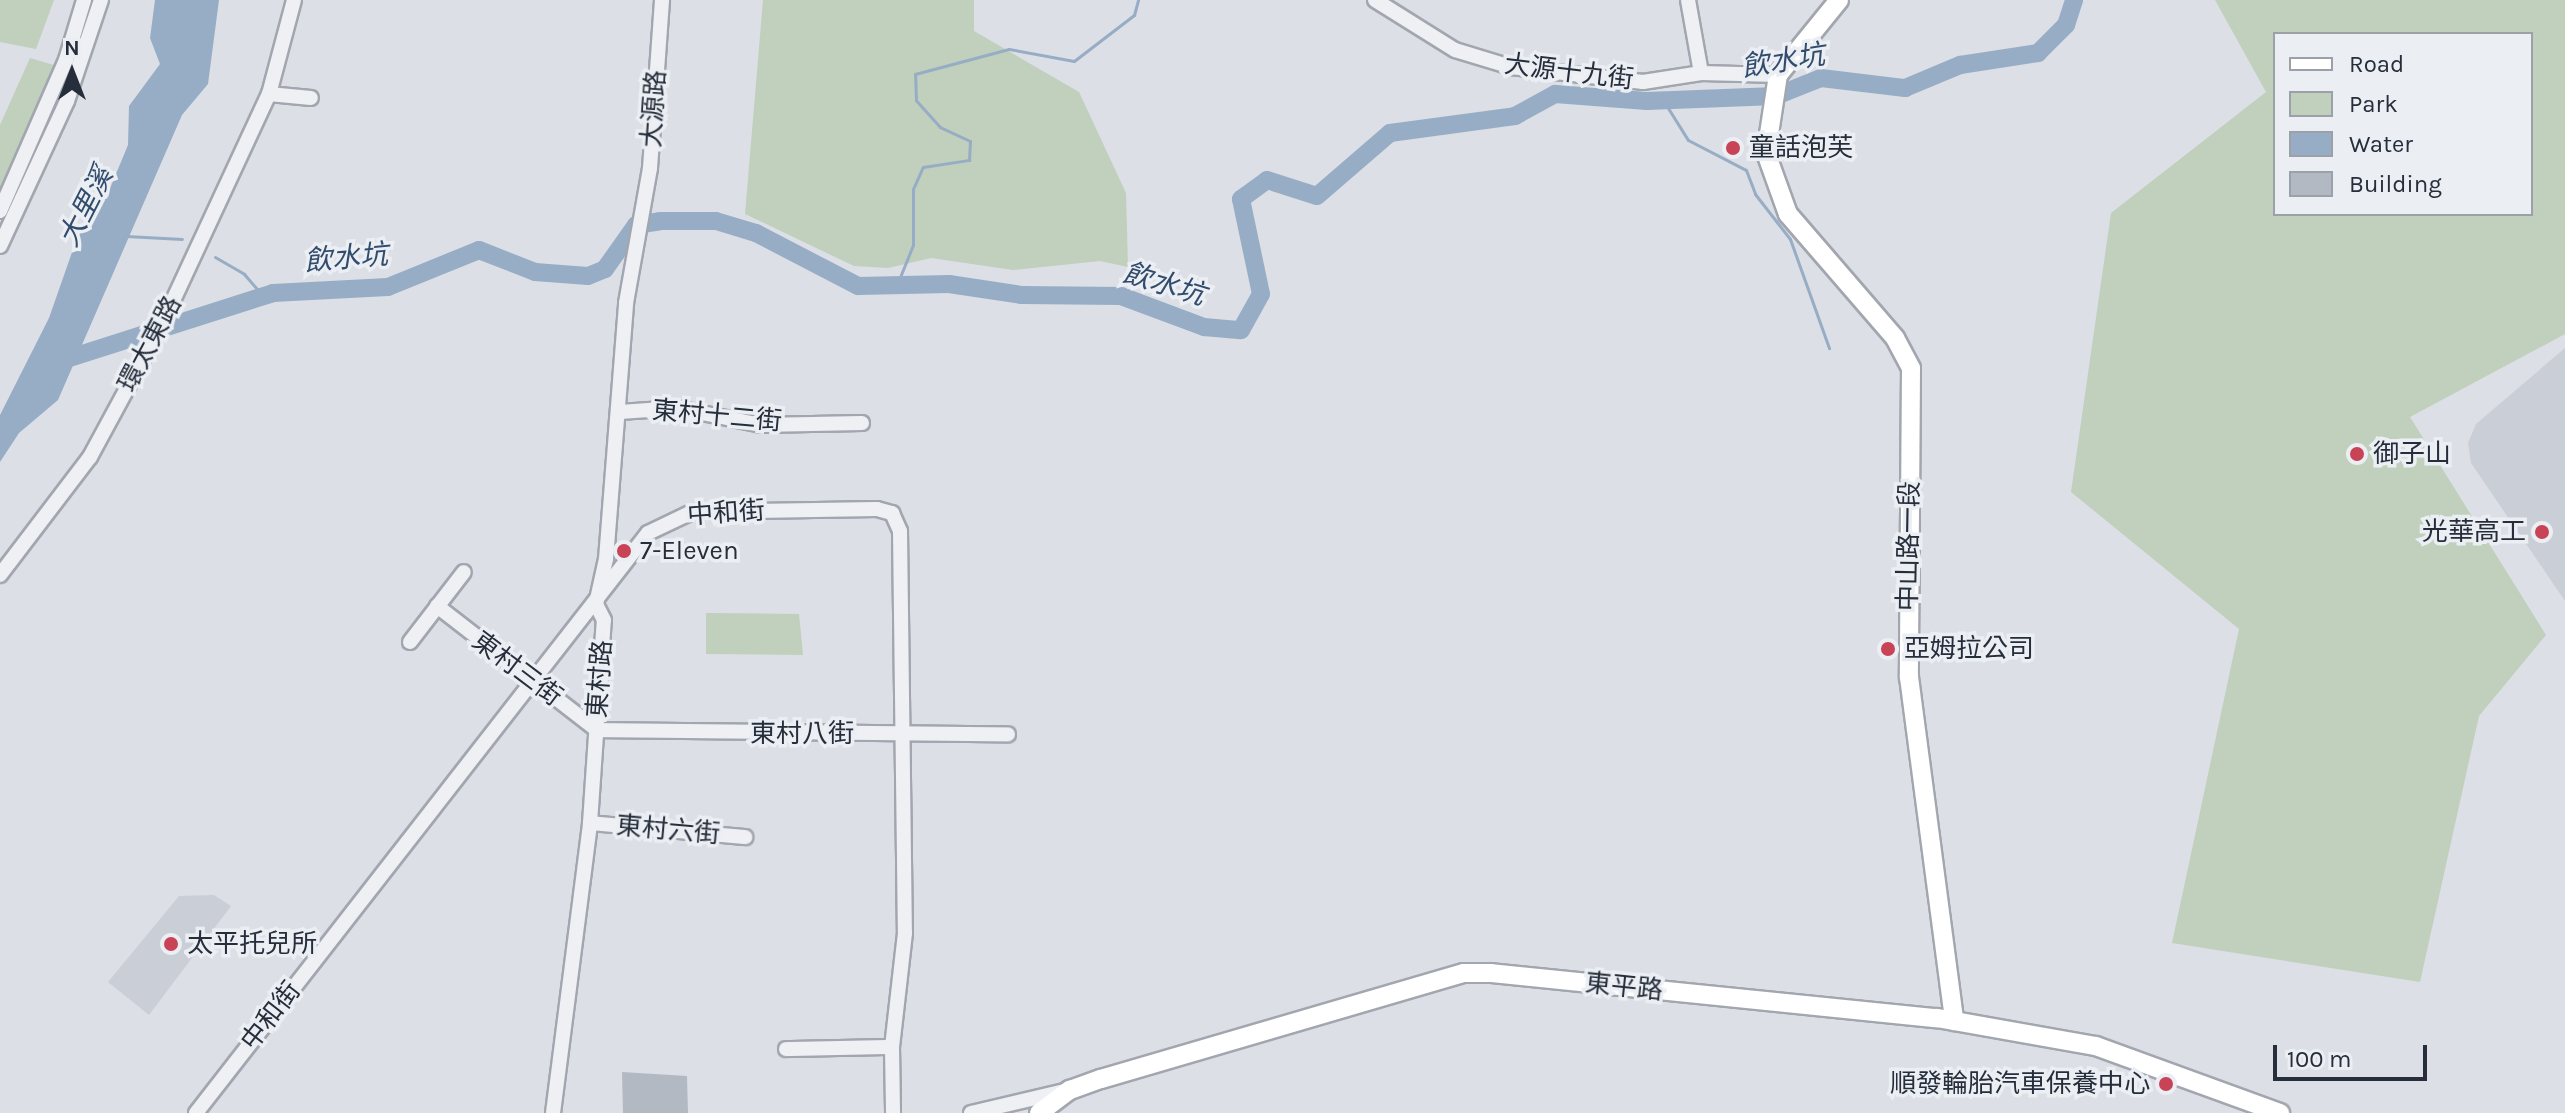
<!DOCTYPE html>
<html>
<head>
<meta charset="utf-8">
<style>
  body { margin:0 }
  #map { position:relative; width:2565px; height:1113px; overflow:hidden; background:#dcdfe5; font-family:Karla,"Noto Sans TC",sans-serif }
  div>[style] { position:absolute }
  .built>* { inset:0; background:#caced7 }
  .green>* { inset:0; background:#c1cfbd }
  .water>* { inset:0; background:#97adc5 }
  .stream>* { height:3px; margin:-1.5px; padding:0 1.5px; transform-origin:1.5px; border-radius:1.5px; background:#97adc5 }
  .river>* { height:18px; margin:-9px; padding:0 9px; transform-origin:9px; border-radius:9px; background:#97adc5 }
  .building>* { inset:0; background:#b3b9c2 }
  .roads { filter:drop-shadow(2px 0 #a2a6af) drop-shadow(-2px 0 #a2a6af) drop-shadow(0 2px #a2a6af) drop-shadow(0 -2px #a2a6af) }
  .minor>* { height:14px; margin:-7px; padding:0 7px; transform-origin:7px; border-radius:7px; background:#eef0f4 }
  .major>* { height:18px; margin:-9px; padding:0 9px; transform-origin:9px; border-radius:9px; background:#fff }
  .dots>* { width:22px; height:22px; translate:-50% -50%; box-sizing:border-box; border:4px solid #ebeef3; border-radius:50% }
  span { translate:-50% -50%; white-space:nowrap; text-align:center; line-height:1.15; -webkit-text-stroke:7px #ebeef3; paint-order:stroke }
  .street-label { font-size:26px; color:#262e3b }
  .poi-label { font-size:26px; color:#262e3b }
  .left { translate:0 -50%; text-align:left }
  .right { translate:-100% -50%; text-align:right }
  .water-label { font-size:28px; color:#324c6d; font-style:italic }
  .legend { position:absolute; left:2273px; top:32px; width:260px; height:184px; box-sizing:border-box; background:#ebeef3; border:2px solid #9ca1a9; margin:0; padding:10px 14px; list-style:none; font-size:24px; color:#262e3b }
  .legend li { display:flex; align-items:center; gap:16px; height:40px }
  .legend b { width:40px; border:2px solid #9ca1a9 }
  .north { position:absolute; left:32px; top:32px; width:80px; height:80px; -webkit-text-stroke:6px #ebeef3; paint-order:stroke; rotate:0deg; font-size:22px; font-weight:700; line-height:32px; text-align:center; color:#262e3b }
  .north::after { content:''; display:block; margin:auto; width:28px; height:36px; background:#262e3b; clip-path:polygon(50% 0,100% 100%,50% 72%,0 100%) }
  .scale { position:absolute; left:2273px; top:1045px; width:154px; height:36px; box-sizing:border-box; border:4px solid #262e3b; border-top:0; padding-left:10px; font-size:24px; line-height:28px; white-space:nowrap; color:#262e3b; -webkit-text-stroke:6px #ebeef3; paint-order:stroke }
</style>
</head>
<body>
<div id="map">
  <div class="built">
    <div style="clip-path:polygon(2565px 348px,2565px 601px,2471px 463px,2468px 443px,2476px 424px)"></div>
    <div style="clip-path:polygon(214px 895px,231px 906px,149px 1015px,108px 982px,179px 896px)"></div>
  </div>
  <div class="green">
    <div style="clip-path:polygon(0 0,54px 0,36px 49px,0 42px)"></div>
    <div style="clip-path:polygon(763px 0,974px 0,974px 31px,1079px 92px,1126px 193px,1128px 267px,1100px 261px,1013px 270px,931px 258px,888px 268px,854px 266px,745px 214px)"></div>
    <div style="clip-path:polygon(evenodd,2215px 0,2565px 0,2565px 334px,2410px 417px,2546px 635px,2479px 716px,2420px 982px,2172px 943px,2239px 629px,2071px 492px,2111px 213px,2266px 92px,2215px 0,2275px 34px,2531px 34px,2531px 214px,2275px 214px,2275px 34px)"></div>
    <div style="clip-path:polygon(30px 58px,57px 66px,0 192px,0 125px)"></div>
    <div style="clip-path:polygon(706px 613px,799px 614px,803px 655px,706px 654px)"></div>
  </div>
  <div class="water">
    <div style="clip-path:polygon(155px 0,219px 0,208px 84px,182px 115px,58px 400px,19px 433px,0 462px,0 415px,49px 318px,77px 238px,106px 198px,128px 145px,129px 106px,160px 64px,150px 38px)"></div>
  </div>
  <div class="stream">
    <div style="left:1663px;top:100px;width:47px;rotate:58deg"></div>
    <div style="left:1688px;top:140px;width:65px;rotate:27.3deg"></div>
    <div style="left:1746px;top:170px;width:26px;rotate:69deg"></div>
    <div style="left:1755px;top:194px;width:57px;rotate:52.1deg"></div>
    <div style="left:1790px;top:239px;width:116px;rotate:70.3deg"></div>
    <div style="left:126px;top:236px;width:56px;rotate:3.1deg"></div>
    <div style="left:215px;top:257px;width:34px;rotate:30deg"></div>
    <div style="left:244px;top:274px;width:30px;rotate:49deg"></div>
    <div style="left:896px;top:287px;width:45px;rotate:-68deg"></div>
    <div style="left:913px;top:245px;width:56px;rotate:-90deg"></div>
    <div style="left:913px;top:189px;width:24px;rotate:-66deg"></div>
    <div style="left:923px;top:167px;width:47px;rotate:-8.7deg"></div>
    <div style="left:969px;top:160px;width:19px;rotate:-87deg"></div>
    <div style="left:970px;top:141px;width:33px;rotate:-155deg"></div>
    <div style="left:940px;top:127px;width:36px;rotate:-132deg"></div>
    <div style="left:916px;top:100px;width:26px;rotate:-92deg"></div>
    <div style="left:915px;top:74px;width:97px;rotate:-14.9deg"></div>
    <div style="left:1009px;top:49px;width:66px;rotate:10.5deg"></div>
    <div style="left:1074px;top:61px;width:76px;rotate:-37.5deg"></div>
    <div style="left:1134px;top:15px;width:16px;rotate:-75deg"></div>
  </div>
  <div class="river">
    <div style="left:54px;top:363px;width:230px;rotate:-17.7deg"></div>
    <div style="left:273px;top:293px;width:115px;rotate:-3deg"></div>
    <div style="left:388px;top:287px;width:98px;rotate:-22.1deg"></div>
    <div style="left:479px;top:250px;width:60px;rotate:21.4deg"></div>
    <div style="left:535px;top:272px;width:53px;rotate:4.3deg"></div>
    <div style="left:588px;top:276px;width:18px;rotate:-22deg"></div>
    <div style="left:605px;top:269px;width:54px;rotate:-54.8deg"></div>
    <div style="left:636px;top:225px;width:24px;rotate:-9deg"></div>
    <div style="left:660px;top:221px;width:56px"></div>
    <div style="left:716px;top:221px;width:42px;rotate:16.7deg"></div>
    <div style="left:756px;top:233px;width:115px;rotate:27.5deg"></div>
    <div style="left:858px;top:286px;width:91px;rotate:-1.3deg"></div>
    <div style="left:949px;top:284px;width:74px;rotate:8.6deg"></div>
    <div style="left:1022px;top:295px;width:99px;rotate:0.6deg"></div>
    <div style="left:1121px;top:296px;width:89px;rotate:20.5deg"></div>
    <div style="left:1204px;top:327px;width:37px;rotate:5deg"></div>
    <div style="left:1241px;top:330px;width:41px;rotate:-60.9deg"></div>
    <div style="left:1261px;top:294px;width:97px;rotate:-101.9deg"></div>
    <div style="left:1241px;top:199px;width:32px;rotate:-36deg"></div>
    <div style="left:1267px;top:180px;width:52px;rotate:17.7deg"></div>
    <div style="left:1317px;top:196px;width:96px;rotate:-40.8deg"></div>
    <div style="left:1390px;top:133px;width:126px;rotate:-7.7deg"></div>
    <div style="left:1515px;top:116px;width:46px;rotate:-28.8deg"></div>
    <div style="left:1555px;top:94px;width:92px;rotate:4.4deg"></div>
    <div style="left:1647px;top:101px;width:129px;rotate:-2.2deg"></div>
    <div style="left:1776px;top:96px;width:48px;rotate:-21.8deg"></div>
    <div style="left:1821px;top:78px;width:85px;rotate:6.8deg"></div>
    <div style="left:1905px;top:88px;width:60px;rotate:-22.7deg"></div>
    <div style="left:1960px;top:65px;width:79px;rotate:-8.7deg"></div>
    <div style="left:2038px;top:53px;width:40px;rotate:-45deg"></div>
    <div style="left:2066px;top:25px;width:26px;rotate:-72deg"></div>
  </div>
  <div class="building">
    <div style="clip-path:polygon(622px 1072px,687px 1076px,688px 1113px,623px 1113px)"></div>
  </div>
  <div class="roads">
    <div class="minor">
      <div style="left:294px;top:0;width:97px;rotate:104.9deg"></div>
      <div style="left:269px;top:94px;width:42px;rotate:5.4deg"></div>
      <div style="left:1375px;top:0;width:94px;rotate:32deg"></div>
      <div style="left:1455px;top:50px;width:59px;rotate:16.9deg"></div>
      <div style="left:1511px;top:67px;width:133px;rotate:6.5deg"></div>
      <div style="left:1643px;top:82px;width:59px;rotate:-8.8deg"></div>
      <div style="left:1701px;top:73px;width:77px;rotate:1.5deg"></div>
      <div style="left:1688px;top:0;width:74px;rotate:79.9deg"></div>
      <div style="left:0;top:211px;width:165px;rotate:-66.4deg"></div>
      <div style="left:66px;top:60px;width:63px;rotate:-73.3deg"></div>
      <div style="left:0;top:246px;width:160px;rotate:-65.2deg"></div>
      <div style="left:67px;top:101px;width:107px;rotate:-71.4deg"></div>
      <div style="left:620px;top:412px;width:57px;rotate:-4deg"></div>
      <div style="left:677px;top:408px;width:86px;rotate:11.4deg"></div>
      <div style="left:761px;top:425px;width:101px;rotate:-1.1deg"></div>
      <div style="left:0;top:575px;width:148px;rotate:-52.7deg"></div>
      <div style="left:90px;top:457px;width:156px;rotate:-61.6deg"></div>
      <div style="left:164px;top:320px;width:249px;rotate:-65.1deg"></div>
      <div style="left:437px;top:606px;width:202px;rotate:37.8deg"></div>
      <div style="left:597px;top:730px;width:411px;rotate:0.6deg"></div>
      <div style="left:410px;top:642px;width:88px;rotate:-52.4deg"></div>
      <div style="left:590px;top:823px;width:156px;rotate:5.2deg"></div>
      <div style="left:786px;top:1049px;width:106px;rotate:-1.1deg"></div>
      <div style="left:196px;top:1113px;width:735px;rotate:-52.07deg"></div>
      <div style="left:648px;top:533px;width:49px;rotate:-25.5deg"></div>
      <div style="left:692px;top:512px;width:185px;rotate:-0.9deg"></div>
      <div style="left:877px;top:509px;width:16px;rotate:15deg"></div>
      <div style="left:892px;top:513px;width:20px;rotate:66deg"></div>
      <div style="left:900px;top:531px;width:402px;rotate:89.3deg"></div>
      <div style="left:905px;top:933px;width:115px;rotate:96.5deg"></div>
      <div style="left:892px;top:1047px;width:66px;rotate:89.1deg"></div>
      <div style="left:553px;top:1113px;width:292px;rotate:-82.7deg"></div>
      <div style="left:590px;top:823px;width:203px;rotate:-86.1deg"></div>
      <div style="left:604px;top:620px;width:18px;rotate:-117deg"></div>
      <div style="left:596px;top:604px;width:46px;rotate:-77.5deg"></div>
      <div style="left:606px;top:559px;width:257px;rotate:-85.5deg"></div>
      <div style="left:626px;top:303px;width:137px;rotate:-79.9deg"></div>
      <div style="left:650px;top:168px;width:168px;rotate:-85.9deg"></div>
      <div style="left:971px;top:1113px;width:97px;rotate:-13.2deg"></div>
    </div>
    <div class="major">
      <div style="left:1839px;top:0;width:97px;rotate:129.1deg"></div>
      <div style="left:1778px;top:75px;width:79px;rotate:98.7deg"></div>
      <div style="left:1766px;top:153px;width:65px;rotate:70.2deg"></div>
      <div style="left:1788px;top:214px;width:164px;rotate:49.2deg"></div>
      <div style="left:1895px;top:338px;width:34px;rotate:62deg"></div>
      <div style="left:1911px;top:368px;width:309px;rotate:90.4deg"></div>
      <div style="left:1909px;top:677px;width:347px;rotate:82.5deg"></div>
      <div style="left:1039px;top:1113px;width:39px;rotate:-37deg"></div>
      <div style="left:1070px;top:1090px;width:33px;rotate:-20deg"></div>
      <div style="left:1101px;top:1079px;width:378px;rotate:-16.3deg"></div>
      <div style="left:1464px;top:973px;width:27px"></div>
      <div style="left:1491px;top:973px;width:448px;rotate:5.8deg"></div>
      <div style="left:1937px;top:1018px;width:161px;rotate:10deg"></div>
      <div style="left:2096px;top:1046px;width:196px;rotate:20deg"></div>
    </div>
  </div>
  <div class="dots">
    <div style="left:1733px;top:148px;background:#c84356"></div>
    <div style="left:2357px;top:454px;background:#c84356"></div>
    <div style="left:2542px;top:532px;background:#c84356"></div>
    <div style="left:624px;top:551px;background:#c84356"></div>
    <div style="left:1888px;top:649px;background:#c84356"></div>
    <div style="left:171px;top:944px;background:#c84356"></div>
    <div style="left:2166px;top:1084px;background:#c84356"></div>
  </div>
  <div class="street-label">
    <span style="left:1569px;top:72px;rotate:7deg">大源十九街</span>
    <span style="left:654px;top:109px;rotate:-86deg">大源路</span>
    <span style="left:150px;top:344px;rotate:-62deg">環太東路</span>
    <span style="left:717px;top:416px;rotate:5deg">東村十二街</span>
    <span style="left:726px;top:513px;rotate:-4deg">中和街</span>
    <span style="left:1909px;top:546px;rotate:-89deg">中山路一段</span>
    <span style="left:517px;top:669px;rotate:37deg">東村三街</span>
    <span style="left:600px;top:679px;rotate:-86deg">東村路</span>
    <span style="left:802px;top:734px">東村八街</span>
    <span style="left:668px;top:830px;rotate:5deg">東村六街</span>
    <span style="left:1624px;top:987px;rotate:6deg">東平路</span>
    <span style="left:271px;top:1016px;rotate:-52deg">中和街</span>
  </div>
  <div class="poi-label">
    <span class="left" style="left:1749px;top:148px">童話泡芙</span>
    <span class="left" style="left:2373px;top:454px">御子山</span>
    <span class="right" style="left:2526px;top:532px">光華高工</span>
    <span class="left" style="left:640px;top:551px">7-Eleven</span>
    <span class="left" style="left:1904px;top:649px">亞姆拉公司</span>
    <span class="left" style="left:187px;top:944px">太平托兒所</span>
    <span class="right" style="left:2150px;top:1084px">順發輪胎汽車保養中心</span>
  </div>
  <div class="water-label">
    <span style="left:1783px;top:61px;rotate:-9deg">飲水坑</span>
    <span style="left:86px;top:207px;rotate:-63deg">大里溪</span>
    <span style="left:346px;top:258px;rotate:-5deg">飲水坑</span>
    <span style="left:1164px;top:284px;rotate:17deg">飲水坑</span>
  </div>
  <ul class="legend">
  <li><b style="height:10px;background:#fff"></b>Road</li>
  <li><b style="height:22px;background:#c1cfbd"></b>Park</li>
  <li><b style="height:22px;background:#97adc5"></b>Water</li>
  <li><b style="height:22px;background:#b3b9c2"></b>Building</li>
  </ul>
  <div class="north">N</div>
  <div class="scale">100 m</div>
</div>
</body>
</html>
